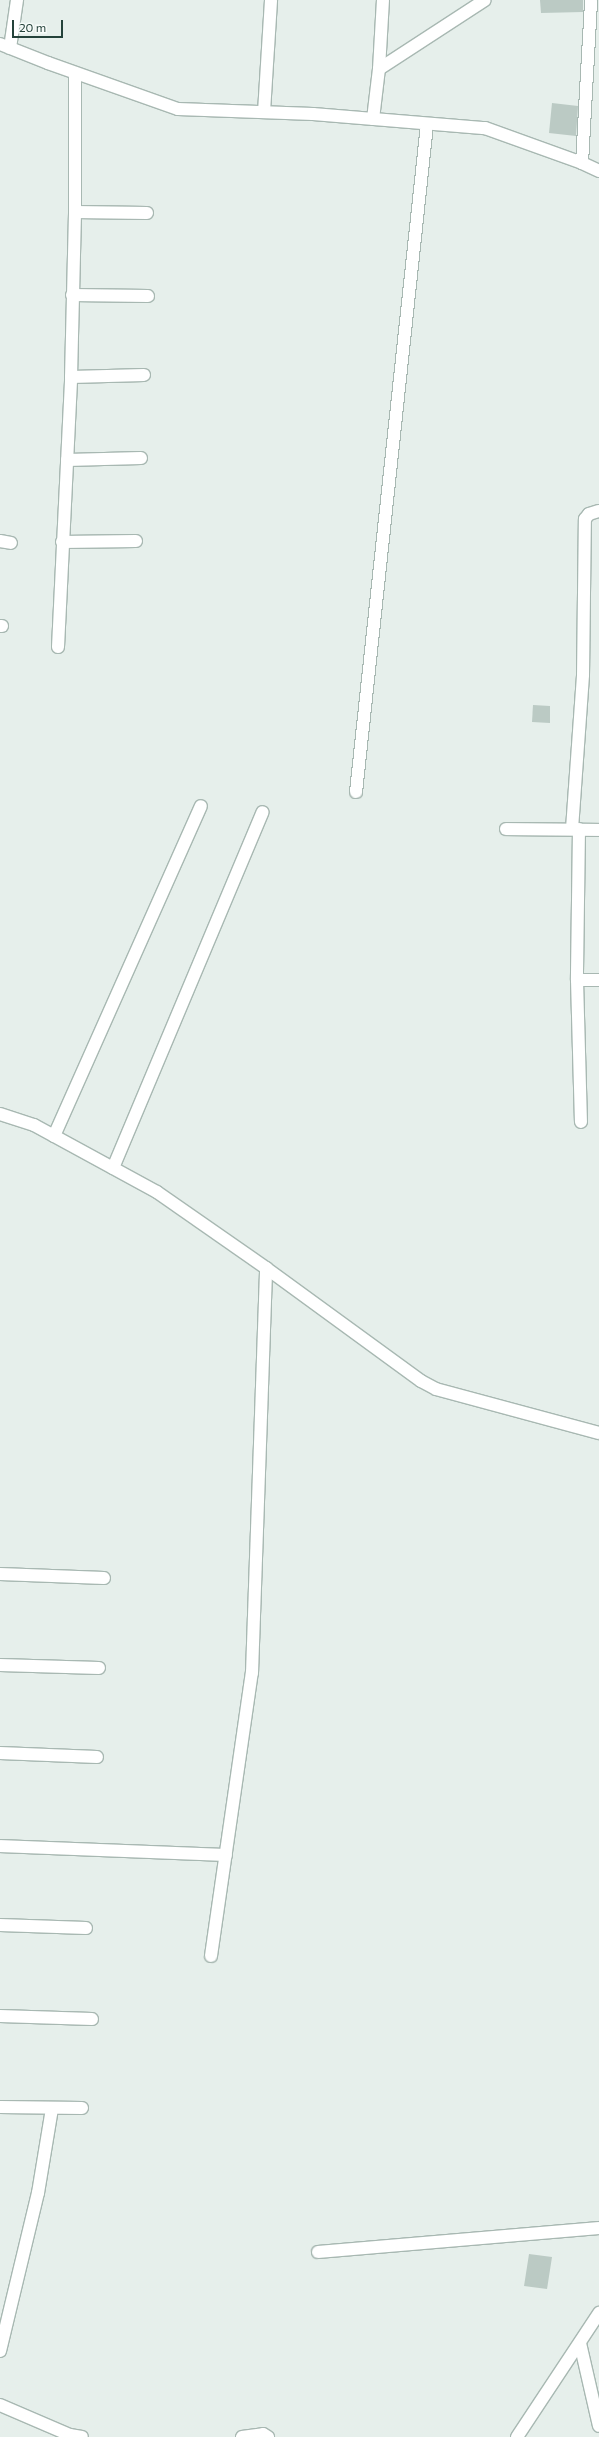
<!DOCTYPE html>
<html>
<head>
<meta charset="utf-8">
<style>
  body { margin:0 }
  #map { position:relative; width:599px; height:2437px; overflow:hidden; background:#e6efeb; font-family:Commissioner,sans-serif }
  div>[style] { position:absolute }
  .building>* { inset:0; background:#bbcac4 }
  .roads { filter:drop-shadow(1px 0 #a8b8b2) drop-shadow(-1px 0 #a8b8b2) drop-shadow(0 1px #a8b8b2) drop-shadow(0 -1px #a8b8b2) }
  .street>* { height:12px; margin:-6px; padding:0 6px; transform-origin:6px; border-radius:6px; background:#fff }
  .secondary>* { height:12px; margin:-6px; padding:0 6px; transform-origin:6px; border-radius:6px; background:#fff }
  span { translate:-50% -50%; white-space:nowrap; text-align:center; line-height:1.15; -webkit-text-stroke:4px #f7fbf9; paint-order:stroke }
  .scale { position:absolute; left:12px; top:20px; width:51px; height:18px; box-sizing:border-box; border:2px solid #24423a; border-top:0; padding-left:5px; font-size:12px; line-height:14px; white-space:nowrap; color:#24423a; -webkit-text-stroke:3px #f7fbf9; paint-order:stroke }
</style>
</head>
<body>
<div id="map">
  <div class="building">
    <div style="clip-path:polygon(540px 0,583px 0,583px 12px,541px 13px)"></div>
    <div style="clip-path:polygon(552px 103px,578px 106px,576px 136px,549px 133px)"></div>
    <div style="clip-path:polygon(533px 705px,550px 706px,550px 723px,532px 722px)"></div>
    <div style="clip-path:polygon(529px 2254px,552px 2257px,547px 2289px,524px 2286px)"></div>
  </div>
  <div class="roads">
    <div class="street">
      <div style="left:10px;top:48px;width:49px;rotate:-81.7deg"></div>
      <div style="left:379px;top:69px;width:126px;rotate:-33.1deg"></div>
      <div style="left:264px;top:112px;width:112px;rotate:-86.4deg"></div>
      <div style="left:373px;top:119px;width:50px;rotate:-83.2deg"></div>
      <div style="left:379px;top:69px;width:69px;rotate:-86.7deg"></div>
      <div style="left:582px;top:163px;width:163px;rotate:-86.8deg"></div>
      <div style="left:75px;top:212px;width:72px;rotate:0.8deg"></div>
      <div style="left:72px;top:295px;width:76px;rotate:0.8deg"></div>
      <div style="left:71px;top:377px;width:73px;rotate:-1.6deg"></div>
      <div style="left:67px;top:460px;width:74px;rotate:-1.5deg"></div>
      <div style="left:0;top:541px;width:11px;rotate:10deg"></div>
      <div style="left:62px;top:542px;width:74px;rotate:-0.8deg"></div>
      <div style="left:0;top:626px;width:2px"></div>
      <div style="left:58px;top:647px;width:270px;rotate:-87.2deg"></div>
      <div style="left:71px;top:377px;width:165px;rotate:-88.6deg"></div>
      <div style="left:75px;top:212px;width:139px;rotate:-90deg"></div>
      <div style="left:356px;top:792px;width:672px;rotate:-83.93deg"></div>
      <div style="left:506px;top:829px;width:93px;rotate:0.6deg"></div>
      <div style="left:572px;top:829px;width:154px;rotate:-85.9deg"></div>
      <div style="left:583px;top:675px;width:156px;rotate:-89.3deg"></div>
      <div style="left:585px;top:519px;width:6px;rotate:-51deg"></div>
      <div style="left:589px;top:514px;width:10px;rotate:-17deg"></div>
      <div style="left:579px;top:829px;width:151px;rotate:90.8deg"></div>
      <div style="left:577px;top:980px;width:142px;rotate:88.4deg"></div>
      <div style="left:577px;top:980px;width:22px"></div>
      <div style="left:0;top:1114px;width:36px;rotate:18deg"></div>
      <div style="left:34px;top:1125px;width:140px;rotate:28.6deg"></div>
      <div style="left:157px;top:1192px;width:133px;rotate:34.9deg"></div>
      <div style="left:266px;top:1268px;width:192px;rotate:36.1deg"></div>
      <div style="left:421px;top:1381px;width:17px;rotate:28deg"></div>
      <div style="left:436px;top:1389px;width:169px;rotate:15.1deg"></div>
      <div style="left:54px;top:1136px;width:361px;rotate:-66deg"></div>
      <div style="left:113px;top:1168px;width:386px;rotate:-67.2deg"></div>
      <div style="left:0;top:1574px;width:104px;rotate:2.2deg"></div>
      <div style="left:0;top:1665px;width:99px;rotate:1.7deg"></div>
      <div style="left:0;top:1753px;width:97px;rotate:2.4deg"></div>
      <div style="left:0;top:1846px;width:226px;rotate:2.3deg"></div>
      <div style="left:0;top:1925px;width:86px;rotate:2deg"></div>
      <div style="left:211px;top:1956px;width:286px;rotate:-81.8deg"></div>
      <div style="left:252px;top:1673px;width:405px;rotate:-88deg"></div>
      <div style="left:0;top:2016px;width:92px;rotate:1.9deg"></div>
      <div style="left:0;top:2107px;width:82px;rotate:0.7deg"></div>
      <div style="left:318px;top:2252px;width:282px;rotate:-4.9deg"></div>
      <div style="left:580px;top:2343px;width:85px;rotate:77.1deg"></div>
      <div style="left:0;top:2351px;width:163px;rotate:-76.5deg"></div>
      <div style="left:38px;top:2193px;width:86px;rotate:-80.6deg"></div>
      <div style="left:0;top:2405px;width:76px;rotate:23.2deg"></div>
      <div style="left:70px;top:2435px;width:12px;rotate:9deg"></div>
      <div style="left:242px;top:2437px;width:21px;rotate:-8deg"></div>
      <div style="left:263px;top:2434px;width:6px;rotate:31deg"></div>
    </div>
    <div class="secondary">
      <div style="left:0;top:44px;width:52px;rotate:21.6deg"></div>
      <div style="left:48px;top:63px;width:138px;rotate:19.5deg"></div>
      <div style="left:178px;top:109px;width:135px;rotate:2.1deg"></div>
      <div style="left:313px;top:114px;width:173px;rotate:4.7deg"></div>
      <div style="left:485px;top:128px;width:103px;rotate:19.8deg"></div>
      <div style="left:582px;top:163px;width:19px;rotate:25deg"></div>
      <div style="left:517px;top:2437px;width:149px;rotate:-56.5deg"></div>
    </div>
  </div>
  <div class="scale">20 m</div>
</div>
</body>
</html>
